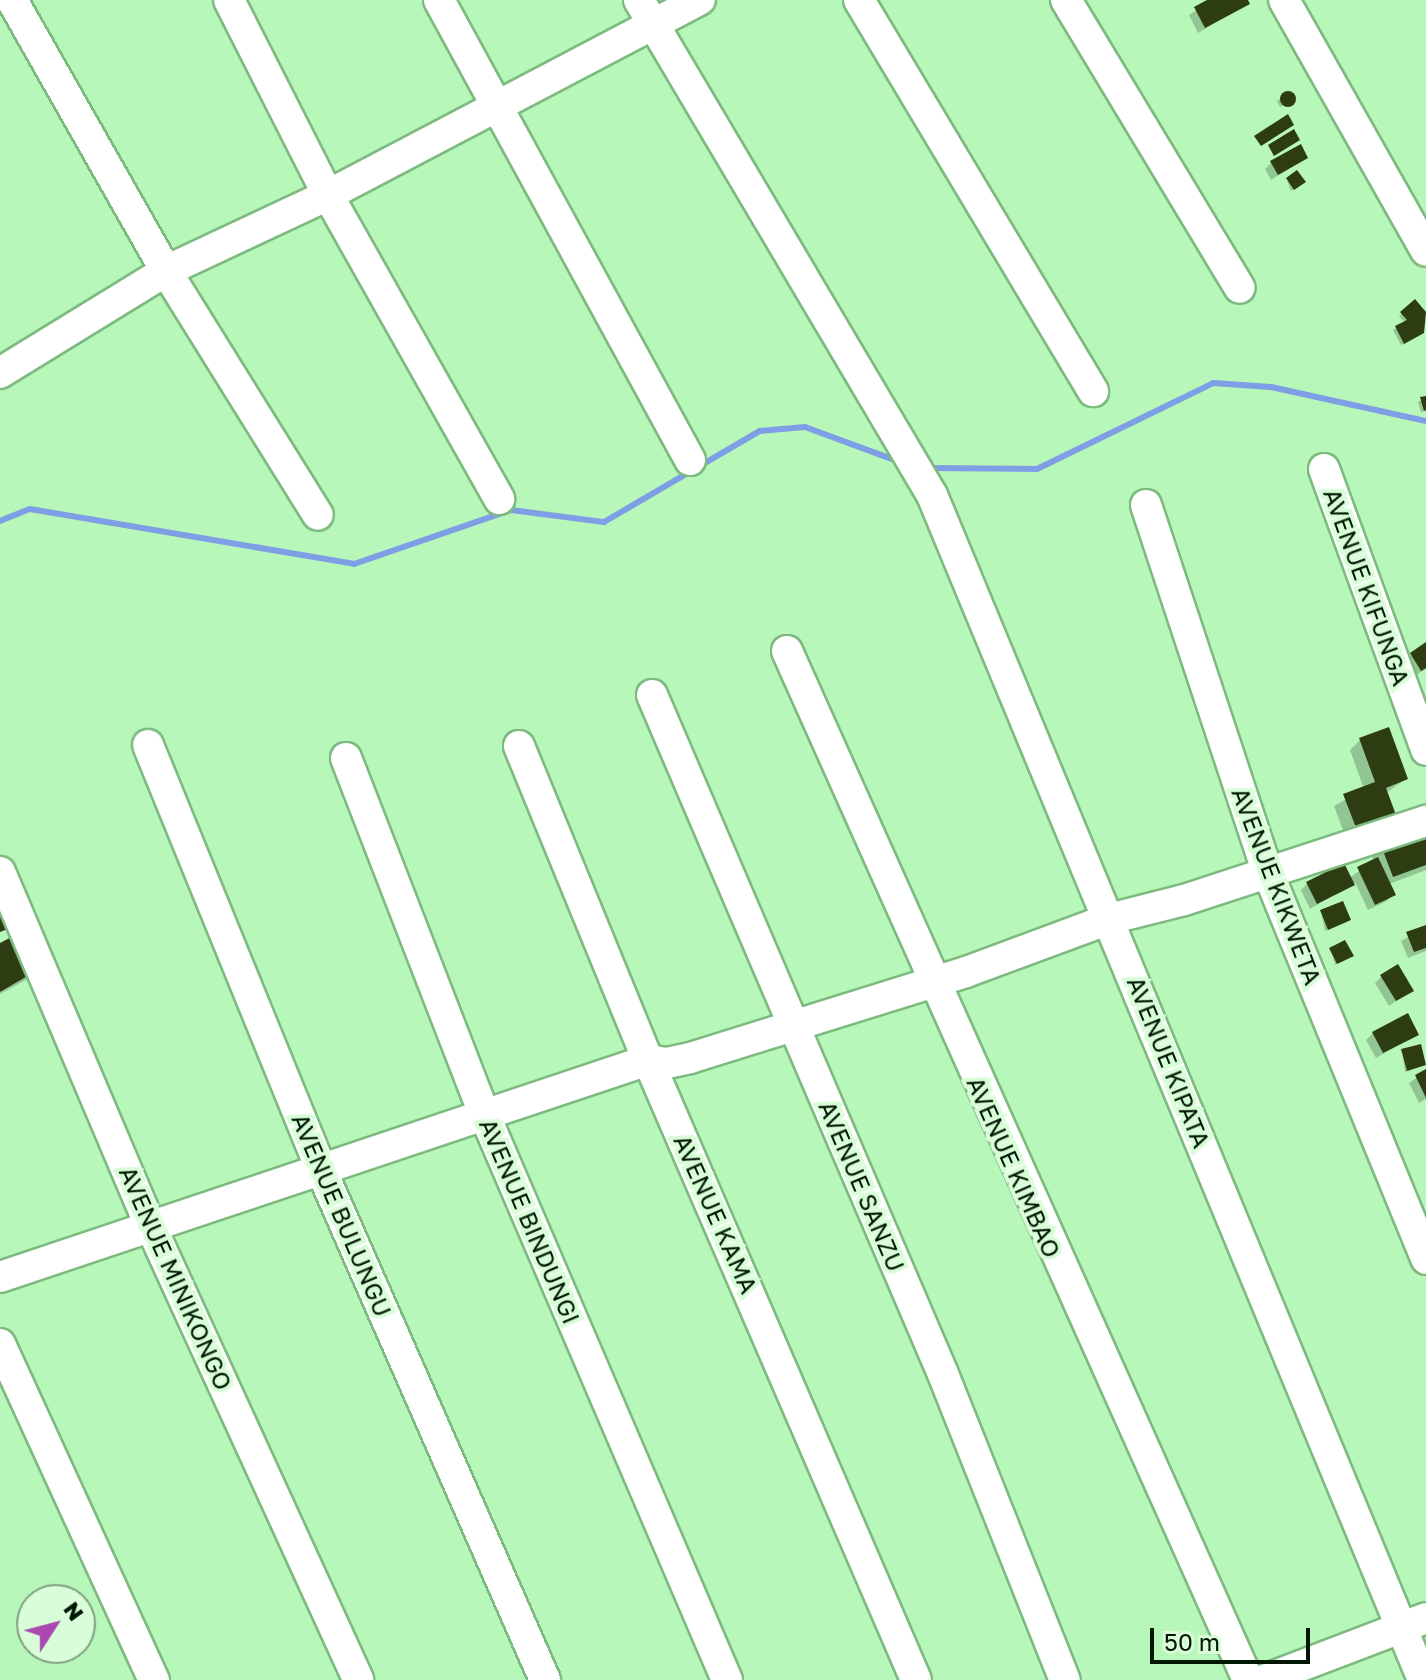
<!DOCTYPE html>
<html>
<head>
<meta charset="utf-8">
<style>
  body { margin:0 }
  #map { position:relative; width:1426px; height:1680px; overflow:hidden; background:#b7f7b9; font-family:"Golos Text",sans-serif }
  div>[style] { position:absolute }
  .shadow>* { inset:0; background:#0003 }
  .stream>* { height:6px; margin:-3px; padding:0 3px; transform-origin:3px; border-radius:3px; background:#7e9ee5 }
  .building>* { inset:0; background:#2e3c11 }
  .round { border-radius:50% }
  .roads { filter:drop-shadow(2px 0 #7dba7f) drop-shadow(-2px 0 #7dba7f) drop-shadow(0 2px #7dba7f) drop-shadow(0 -2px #7dba7f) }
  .minor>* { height:30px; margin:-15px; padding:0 15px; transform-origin:15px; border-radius:15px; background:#fff }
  span { translate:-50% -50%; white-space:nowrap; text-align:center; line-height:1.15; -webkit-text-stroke:8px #d8fdd8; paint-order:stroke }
  .street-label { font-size:24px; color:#011703 }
  .north { position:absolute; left:16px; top:1584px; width:80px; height:80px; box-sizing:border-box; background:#d8fdd8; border:2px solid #82a183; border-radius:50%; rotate:54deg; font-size:22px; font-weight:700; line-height:32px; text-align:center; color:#011703 }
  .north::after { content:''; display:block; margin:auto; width:28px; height:36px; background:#a948af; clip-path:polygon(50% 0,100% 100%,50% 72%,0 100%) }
  .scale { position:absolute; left:1150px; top:1628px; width:160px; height:36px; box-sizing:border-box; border:4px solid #011703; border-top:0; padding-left:10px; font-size:24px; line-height:28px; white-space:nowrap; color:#011703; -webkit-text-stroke:6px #d8fdd8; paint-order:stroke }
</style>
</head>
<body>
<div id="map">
  <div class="shadow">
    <div style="clip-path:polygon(1211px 0,1246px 0,1248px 4px,1198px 33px,1189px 15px)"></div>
    <div style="clip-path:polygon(1290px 93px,1295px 99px,1280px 107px,1277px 101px)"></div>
    <div style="clip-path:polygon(1306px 158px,1271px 180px,1265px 169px,1271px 163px)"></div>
    <div style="clip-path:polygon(1287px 180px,1300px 184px,1291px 191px)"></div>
    <div style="clip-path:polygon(1415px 302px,1426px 321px,1419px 327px,1419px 336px,1401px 345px,1393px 330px,1405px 323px,1399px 316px)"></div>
    <div style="clip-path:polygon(1426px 398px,1426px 411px,1421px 412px,1418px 402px)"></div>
    <div style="clip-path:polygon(1426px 645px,1426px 669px,1414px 676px,1405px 660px)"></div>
    <div style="clip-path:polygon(1360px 740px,1406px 779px,1386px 793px,1349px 847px,1334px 806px,1364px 789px,1350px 750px)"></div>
    <div style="clip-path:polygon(1426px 825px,1426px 870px,1389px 884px,1393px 894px,1387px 901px,1368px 910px,1355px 882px,1310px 909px,1301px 890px,1307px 884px,1343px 866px,1349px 878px,1374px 861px,1370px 852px)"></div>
    <div style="clip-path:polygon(1321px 912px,1346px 922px,1325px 931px)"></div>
    <div style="clip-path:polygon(1426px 927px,1426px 951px,1408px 958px,1401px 941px)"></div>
    <div style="clip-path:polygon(0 945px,31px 977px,0 994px)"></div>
    <div style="clip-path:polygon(1331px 949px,1349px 958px,1335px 965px)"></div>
    <div style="clip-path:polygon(1381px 977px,1411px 990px,1389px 1006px,1375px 983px)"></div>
    <div style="clip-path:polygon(1373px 1033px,1416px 1035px,1376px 1058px,1366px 1040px)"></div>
    <div style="clip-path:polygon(1402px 1051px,1425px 1064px,1405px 1072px)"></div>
    <div style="clip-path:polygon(1426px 1071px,1426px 1099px,1419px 1103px,1409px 1083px)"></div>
  </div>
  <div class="stream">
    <div style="left:926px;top:468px;width:111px;rotate:0.5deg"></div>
    <div style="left:1037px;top:469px;width:196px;rotate:-26deg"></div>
    <div style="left:1213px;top:383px;width:58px;rotate:3.9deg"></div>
    <div style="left:1271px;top:387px;width:159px;rotate:12.4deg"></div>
    <div style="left:0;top:521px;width:32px;rotate:-22deg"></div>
    <div style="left:30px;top:509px;width:329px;rotate:9.6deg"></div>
    <div style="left:354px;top:564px;width:166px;rotate:-19deg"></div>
    <div style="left:511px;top:510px;width:94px;rotate:7.4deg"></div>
    <div style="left:604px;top:522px;width:181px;rotate:-30.3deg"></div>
    <div style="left:760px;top:431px;width:45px;rotate:-5.1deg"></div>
    <div style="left:805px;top:427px;width:101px;rotate:20.2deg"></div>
  </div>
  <div class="building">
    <div style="clip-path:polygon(1207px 0,1248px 0,1250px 4px,1205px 28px,1194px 7px)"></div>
    <div class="round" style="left:1280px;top:91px;width:16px;height:16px"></div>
    <div style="clip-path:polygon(1288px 114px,1294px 125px,1261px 146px,1254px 136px)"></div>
    <div style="clip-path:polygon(1294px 129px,1300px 140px,1274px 156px,1268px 145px)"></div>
    <div style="clip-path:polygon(1301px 144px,1308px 158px,1278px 175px,1270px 161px)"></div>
    <div style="clip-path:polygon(1297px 170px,1306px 182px,1294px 190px,1286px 178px)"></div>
    <div style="clip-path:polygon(1415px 299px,1426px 312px,1424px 333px,1404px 344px,1395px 326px,1407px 320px,1400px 312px)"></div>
    <div style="clip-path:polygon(1426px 396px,1426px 410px,1424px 411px,1420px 397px)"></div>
    <div style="clip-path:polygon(1426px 642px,1426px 668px,1421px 671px,1410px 653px)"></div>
    <div style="clip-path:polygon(1389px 727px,1408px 779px,1386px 788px,1399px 823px,1360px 838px,1343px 794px,1375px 782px,1359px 738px)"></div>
    <div style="clip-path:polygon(1426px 823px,1426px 865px,1393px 877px,1379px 840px)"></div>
    <div style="clip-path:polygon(1378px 857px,1396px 895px,1375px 905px,1357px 867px)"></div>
    <div style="clip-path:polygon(1344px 863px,1355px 885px,1317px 904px,1306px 882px)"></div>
    <div style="clip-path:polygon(1343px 901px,1351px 920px,1328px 930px,1320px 910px)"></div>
    <div style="clip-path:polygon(6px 910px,13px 927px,0 932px,0 913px)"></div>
    <div style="clip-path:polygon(1426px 925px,1426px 948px,1414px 952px,1406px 932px)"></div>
    <div style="clip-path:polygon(23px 931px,43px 967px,0 992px,0 943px)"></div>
    <div style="clip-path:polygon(1345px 940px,1354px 956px,1337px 964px,1329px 948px)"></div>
    <div style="clip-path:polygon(1398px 964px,1414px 991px,1396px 1001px,1380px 975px)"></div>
    <div style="clip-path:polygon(1408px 1013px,1419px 1035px,1383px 1053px,1372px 1032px)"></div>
    <div style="clip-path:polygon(1421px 1044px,1426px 1065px,1407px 1071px,1401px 1049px)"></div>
    <div style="clip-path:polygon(1426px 1069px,1426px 1098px,1415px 1075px)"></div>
  </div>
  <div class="roads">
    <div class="minor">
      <div style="left:12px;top:0;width:312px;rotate:60.4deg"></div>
      <div style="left:166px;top:271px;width:287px;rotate:58.1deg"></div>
      <div style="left:229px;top:0;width:219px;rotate:63.1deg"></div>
      <div style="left:328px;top:195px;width:349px;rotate:60.6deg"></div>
      <div style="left:439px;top:0;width:524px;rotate:61.38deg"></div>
      <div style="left:639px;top:0;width:575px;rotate:59.38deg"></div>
      <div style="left:932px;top:495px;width:1283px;rotate:67.49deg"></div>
      <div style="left:859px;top:0;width:456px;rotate:59.1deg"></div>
      <div style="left:1066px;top:0;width:336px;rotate:58.9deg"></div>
      <div style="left:1284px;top:0;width:288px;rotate:60.5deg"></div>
      <div style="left:0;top:373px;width:195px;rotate:-31.6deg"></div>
      <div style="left:166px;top:271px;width:179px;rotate:-25.1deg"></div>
      <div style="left:328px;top:195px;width:420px;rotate:-27.7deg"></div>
      <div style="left:1324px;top:469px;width:299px;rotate:70deg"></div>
      <div style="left:1146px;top:505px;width:388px;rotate:71.7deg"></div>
      <div style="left:1268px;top:873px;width:417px;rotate:67.7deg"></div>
      <div style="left:787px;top:651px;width:1128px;rotate:65.87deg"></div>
      <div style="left:652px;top:695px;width:739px;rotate:66.8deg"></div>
      <div style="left:943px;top:1374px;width:329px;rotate:68.3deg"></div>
      <div style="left:148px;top:745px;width:461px;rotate:67.8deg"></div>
      <div style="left:322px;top:1172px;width:555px;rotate:66.3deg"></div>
      <div style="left:519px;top:746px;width:339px;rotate:67.7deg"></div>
      <div style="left:648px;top:1060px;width:675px;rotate:66.62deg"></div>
      <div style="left:346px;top:758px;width:384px;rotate:68.8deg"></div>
      <div style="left:485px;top:1116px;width:614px;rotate:66.78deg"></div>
      <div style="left:0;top:872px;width:386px;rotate:67deg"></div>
      <div style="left:151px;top:1227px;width:498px;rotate:65.4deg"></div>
      <div style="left:0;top:1277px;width:683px;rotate:-18.51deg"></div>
      <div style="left:648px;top:1060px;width:19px;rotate:9deg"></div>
      <div style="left:667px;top:1063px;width:24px;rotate:-12deg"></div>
      <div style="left:690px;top:1058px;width:289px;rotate:-17.3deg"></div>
      <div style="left:966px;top:972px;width:153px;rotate:-20.3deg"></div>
      <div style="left:1109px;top:919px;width:77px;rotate:-14.2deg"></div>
      <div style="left:1184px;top:900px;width:255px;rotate:-18.1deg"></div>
      <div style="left:0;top:1344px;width:370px;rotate:65.4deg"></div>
      <div style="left:1264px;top:1680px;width:173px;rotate:-20.9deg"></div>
    </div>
  </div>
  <div class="street-label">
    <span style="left:1367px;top:587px;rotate:70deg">AVENUE KIFUNGA</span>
    <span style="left:1277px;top:886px;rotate:69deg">AVENUE KIKWETA</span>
    <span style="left:1169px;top:1062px;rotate:68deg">AVENUE KIPATA</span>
    <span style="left:1014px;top:1167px;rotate:66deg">AVENUE KIMBAO</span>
    <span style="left:862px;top:1186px;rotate:67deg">AVENUE SANZU</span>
    <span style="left:716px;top:1214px;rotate:66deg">AVENUE KAMA</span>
    <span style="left:342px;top:1215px;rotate:67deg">AVENUE BULUNGU</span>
    <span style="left:530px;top:1221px;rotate:67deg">AVENUE BINDUNGI</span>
    <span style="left:176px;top:1278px;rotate:66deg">AVENUE MINIKONGO</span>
  </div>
  <div class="north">N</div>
  <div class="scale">50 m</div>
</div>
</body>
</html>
